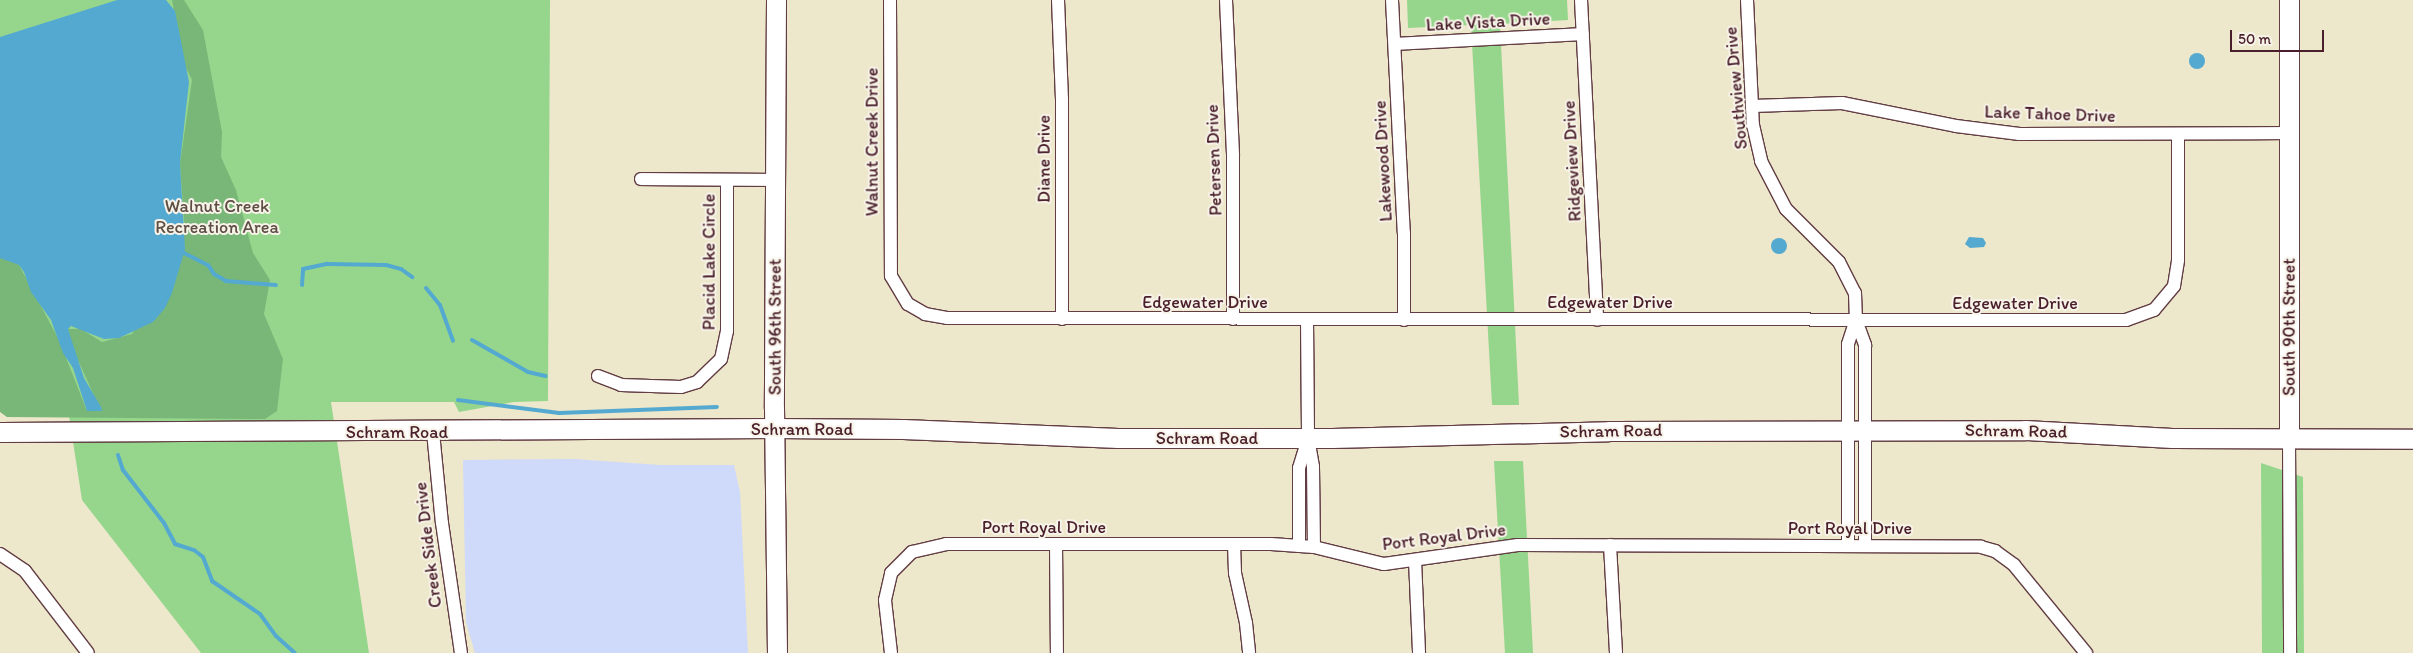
<!DOCTYPE html>
<html>
<head>
<meta charset="utf-8">
<style>
  body { margin:0 }
  #map { position:relative; width:2413px; height:653px; overflow:hidden; background:#ede7cb; font-family:Itim,sans-serif }
  div>[style] { position:absolute }
  .built>* { inset:0; background:#cfdafa }
  .green>* { inset:0; background:#96d68c }
  .forest>* { inset:0; background:#78b778 }
  .water>* { inset:0; background:#54a9d0 }
  .round { border-radius:50% }
  .stream>* { height:4px; margin:-2px; padding:0 2px; transform-origin:2px; border-radius:2px; background:#54a9d0 }
  .roads { filter:drop-shadow(1px 0 #623d43) drop-shadow(-1px 0 #623d43) drop-shadow(0 1px #623d43) drop-shadow(0 -1px #623d43) }
  .street>* { height:12px; margin:-6px; padding:0 6px; transform-origin:6px; border-radius:6px; background:#fff }
  .secondary>* { height:19px; margin:-9.5px; padding:0 9.5px; transform-origin:9.5px; border-radius:9.5px; background:#fff }
  span { translate:-50% -50%; white-space:nowrap; text-align:center; line-height:1.15; -webkit-text-stroke:4px #f7f3e8; paint-order:stroke }
  .street-label { font-size:18px; color:#4a1f2b }
  .park-label { font-size:18px; color:#5d4d43 }
  .scale { position:absolute; left:2230px; top:30px; width:94px; height:22px; box-sizing:border-box; border:2px solid #4a1f2b; border-top:0; padding-left:6px; font-size:15px; line-height:18px; white-space:nowrap; color:#4a1f2b; -webkit-text-stroke:4px #f7f3e8; paint-order:stroke }
</style>
</head>
<body>
<div id="map">
  <div class="built">
    <div style="clip-path:polygon(575px 459px,660px 465px,734px 465px,740px 492px,748px 653px,475px 653px,466px 622px,463px 460px)"></div>
  </div>
  <div class="green">
    <div style="clip-path:polygon(0 0,550px 0,548px 401px,514px 402px,459px 412px,454px 402px,331px 402px,369px 653px,201px 653px,82px 500px,67px 403px,0 403px)"></div>
    <div style="clip-path:polygon(1407px 0,1567px 0,1568px 20px,1500px 24px,1519px 405px,1492px 405px,1471px 25px,1408px 28px)"></div>
    <div style="clip-path:polygon(1494px 461px,1523px 461px,1533px 653px,1505px 653px)"></div>
    <div style="clip-path:polygon(2261px 463px,2303px 477px,2304px 653px,2262px 653px)"></div>
  </div>
  <div class="forest">
    <div style="clip-path:polygon(172px 0,184px 0,203px 30px,222px 132px,221px 157px,236px 190px,253px 253px,270px 280px,264px 314px,283px 359px,277px 411px,265px 419px,7px 417px,0 412px,0 256px,19px 265px,59px 340px,87px 411px,101px 411px,73px 349px,68px 329px,81px 329px,102px 342px,132px 334px,185px 233px,180px 164px,192px 80px,184px 64px)"></div>
  </div>
  <div class="water">
    <div style="clip-path:polygon(117px 0,166px 0,175px 11px,189px 82px,180px 163px,185px 249px,172px 293px,165px 308px,153px 322px,119px 338px,104px 339px,71px 326px,68px 329px,84px 378px,101px 407px,102px 411px,87px 411px,73px 368px,63px 353px,51px 320px,31px 292px,24px 272px,19px 265px,0 258px,0 37px)"></div>
    <div class="round" style="left:2189px;top:53px;width:16px;height:16px"></div>
    <div style="clip-path:polygon(1969px 237px,1983px 238px,1986px 243px,1984px 247px,1970px 248px,1965px 244px)"></div>
    <div class="round" style="left:1771px;top:238px;width:16px;height:16px"></div>
  </div>
  <div class="stream">
    <div style="left:184px;top:253px;width:27px;rotate:27deg"></div>
    <div style="left:208px;top:265px;width:11px;rotate:56deg"></div>
    <div style="left:214px;top:274px;width:14px;rotate:30deg"></div>
    <div style="left:226px;top:281px;width:50px;rotate:4.6deg"></div>
    <div style="left:302px;top:285px;width:16px;rotate:-86deg"></div>
    <div style="left:303px;top:269px;width:25px;rotate:-12deg"></div>
    <div style="left:327px;top:264px;width:59px;rotate:1deg"></div>
    <div style="left:386px;top:265px;width:16px;rotate:15deg"></div>
    <div style="left:401px;top:269px;width:14px;rotate:36deg"></div>
    <div style="left:426px;top:288px;width:22px;rotate:51deg"></div>
    <div style="left:440px;top:305px;width:38px;rotate:70deg"></div>
    <div style="left:472px;top:340px;width:64px;rotate:29.7deg"></div>
    <div style="left:528px;top:372px;width:18px;rotate:13deg"></div>
    <div style="left:458px;top:400px;width:102px;rotate:7.3deg"></div>
    <div style="left:559px;top:413px;width:158px;rotate:-2.2deg"></div>
    <div style="left:118px;top:455px;width:16px;rotate:72deg"></div>
    <div style="left:123px;top:470px;width:67px;rotate:52.3deg"></div>
    <div style="left:164px;top:523px;width:24px;rotate:62deg"></div>
    <div style="left:175px;top:544px;width:20px;rotate:18deg"></div>
    <div style="left:194px;top:550px;width:11px;rotate:38deg"></div>
    <div style="left:203px;top:557px;width:26px;rotate:69deg"></div>
    <div style="left:212px;top:581px;width:58px;rotate:34.5deg"></div>
    <div style="left:260px;top:614px;width:27px;rotate:54deg"></div>
    <div style="left:276px;top:636px;width:25px;rotate:42deg"></div>
  </div>
  <div class="roads">
    <div class="street">
      <div style="left:890px;top:0;width:276px;rotate:89.8deg"></div>
      <div style="left:891px;top:276px;width:33px;rotate:59deg"></div>
      <div style="left:908px;top:304px;width:20px;rotate:30deg"></div>
      <div style="left:925px;top:314px;width:22px;rotate:10deg"></div>
      <div style="left:947px;top:318px;width:1179px;rotate:0.1deg"></div>
      <div style="left:2126px;top:320px;width:30px;rotate:-20deg"></div>
      <div style="left:2154px;top:310px;width:31px;rotate:-50deg"></div>
      <div style="left:2174px;top:286px;width:26px;rotate:-81deg"></div>
      <div style="left:2178px;top:260px;width:126px;rotate:-90deg"></div>
      <div style="left:1058px;top:0;width:99px;rotate:87.7deg"></div>
      <div style="left:1062px;top:99px;width:220px;rotate:90deg"></div>
      <div style="left:1226px;top:0;width:156px;rotate:87.4deg"></div>
      <div style="left:1233px;top:156px;width:163px;rotate:90deg"></div>
      <div style="left:1392px;top:0;width:233px;rotate:87.1deg"></div>
      <div style="left:1404px;top:233px;width:87px;rotate:90deg"></div>
      <div style="left:1581px;top:0;width:320px;rotate:87.1deg"></div>
      <div style="left:1747px;top:0;width:125px;rotate:87.3deg"></div>
      <div style="left:1753px;top:125px;width:37px;rotate:77deg"></div>
      <div style="left:1761px;top:161px;width:54px;rotate:62.5deg"></div>
      <div style="left:1786px;top:209px;width:75px;rotate:45deg"></div>
      <div style="left:1839px;top:262px;width:35px;rotate:63deg"></div>
      <div style="left:1855px;top:293px;width:27px;rotate:88deg"></div>
      <div style="left:1856px;top:320px;width:27px;rotate:70deg"></div>
      <div style="left:1865px;top:345px;width:200px;rotate:90deg"></div>
      <div style="left:1395px;top:44px;width:188px;rotate:-3deg"></div>
      <div style="left:1752px;top:106px;width:90px;rotate:-1.9deg"></div>
      <div style="left:1842px;top:103px;width:116px;rotate:11.4deg"></div>
      <div style="left:1956px;top:126px;width:64px;rotate:7.2deg"></div>
      <div style="left:2019px;top:134px;width:270px;rotate:-0.2deg"></div>
      <div style="left:641px;top:179px;width:134px;rotate:0.4deg"></div>
      <div style="left:1307px;top:319px;width:119px;rotate:89.5deg"></div>
      <div style="left:1308px;top:438px;width:29px;rotate:80deg"></div>
      <div style="left:1313px;top:467px;width:80px;rotate:89.3deg"></div>
      <div style="left:598px;top:376px;width:25px;rotate:21deg"></div>
      <div style="left:621px;top:385px;width:60px;rotate:1.9deg"></div>
      <div style="left:681px;top:387px;width:17px;rotate:-17deg"></div>
      <div style="left:697px;top:382px;width:33px;rotate:-44deg"></div>
      <div style="left:721px;top:359px;width:29px;rotate:-78deg"></div>
      <div style="left:727px;top:331px;width:151px;rotate:-90deg"></div>
      <div style="left:433px;top:432px;width:91px;rotate:84.4deg"></div>
      <div style="left:442px;top:523px;width:131px;rotate:81.7deg"></div>
      <div style="left:2289px;top:439px;width:214px;rotate:89.7deg"></div>
      <div style="left:1056px;top:544px;width:109px;rotate:89.5deg"></div>
      <div style="left:1234px;top:544px;width:29px;rotate:88deg"></div>
      <div style="left:1235px;top:573px;width:51px;rotate:77.6deg"></div>
      <div style="left:1246px;top:623px;width:30px;rotate:84deg"></div>
      <div style="left:1610px;top:545px;width:108px;rotate:86.8deg"></div>
      <div style="left:1848px;top:545px;width:201px;rotate:-90deg"></div>
      <div style="left:1848px;top:344px;width:25px;rotate:-72deg"></div>
      <div style="left:1299px;top:546px;width:78px;rotate:-90deg"></div>
      <div style="left:1299px;top:468px;width:28px;rotate:-73deg"></div>
      <div style="left:0;top:554px;width:30px;rotate:34deg"></div>
      <div style="left:25px;top:571px;width:103px;rotate:52.5deg"></div>
      <div style="left:1415px;top:560px;width:93px;rotate:87.5deg"></div>
      <div style="left:891px;top:653px;width:53px;rotate:-96.5deg"></div>
      <div style="left:885px;top:600px;width:28px;rotate:-77deg"></div>
      <div style="left:891px;top:573px;width:30px;rotate:-45deg"></div>
      <div style="left:912px;top:552px;width:35px;rotate:-13deg"></div>
      <div style="left:946px;top:544px;width:325px"></div>
      <div style="left:1271px;top:544px;width:43px;rotate:4deg"></div>
      <div style="left:1314px;top:547px;width:72px;rotate:13.7deg"></div>
      <div style="left:1384px;top:564px;width:135px;rotate:-8.1deg"></div>
      <div style="left:1518px;top:545px;width:463px;rotate:0.2deg"></div>
      <div style="left:1981px;top:547px;width:15px;rotate:16deg"></div>
      <div style="left:1995px;top:551px;width:24px;rotate:36deg"></div>
      <div style="left:2014px;top:565px;width:114px;rotate:50.7deg"></div>
    </div>
    <div class="secondary">
      <div style="left:776px;top:0;width:408px;rotate:90.3deg"></div>
      <div style="left:774px;top:408px;width:245px;rotate:89.3deg"></div>
      <div style="left:2289px;top:0;width:439px;rotate:90deg"></div>
      <div style="left:0;top:432px;width:774px;rotate:-0.3deg"></div>
      <div style="left:774px;top:428px;width:129px;rotate:0.4deg"></div>
      <div style="left:903px;top:429px;width:215px;rotate:2.4deg"></div>
      <div style="left:1118px;top:438px;width:214px"></div>
      <div style="left:1332px;top:438px;width:277px;rotate:-1.4deg"></div>
      <div style="left:1609px;top:431px;width:416px;rotate:-0.1deg"></div>
      <div style="left:2025px;top:430px;width:147px;rotate:3.1deg"></div>
      <div style="left:2172px;top:438px;width:241px;rotate:0.2deg"></div>
    </div>
  </div>
  <div class="street-label">
    <span style="left:1488px;top:22px;rotate:-3deg">Lake Vista Drive</span>
    <span style="left:1736px;top:88px;rotate:-95deg">Southview Drive</span>
    <span style="left:2050px;top:114px;rotate:2deg">Lake Tahoe Drive</span>
    <span style="left:872px;top:142px;rotate:-90deg">Walnut Creek Drive</span>
    <span style="left:1044px;top:159px;rotate:-90deg">Diane Drive</span>
    <span style="left:1214px;top:160px;rotate:-92deg">Petersen Drive</span>
    <span style="left:1383px;top:161px;rotate:-93deg">Lakewood Drive</span>
    <span style="left:1572px;top:161px;rotate:-93deg">Ridgeview Drive</span>
    <span style="left:709px;top:262px;rotate:-90deg">Placid Lake Circle</span>
    <span style="left:1205px;top:302px">Edgewater Drive</span>
    <span style="left:1610px;top:302px">Edgewater Drive</span>
    <span style="left:2015px;top:303px">Edgewater Drive</span>
    <span style="left:775px;top:327px;rotate:-90deg">South 96th Street</span>
    <span style="left:2289px;top:327px;rotate:-90deg">South 90th Street</span>
    <span style="left:802px;top:429px">Schram Road</span>
    <span style="left:1611px;top:431px;rotate:-1deg">Schram Road</span>
    <span style="left:2016px;top:431px;rotate:1deg">Schram Road</span>
    <span style="left:397px;top:432px">Schram Road</span>
    <span style="left:1207px;top:438px">Schram Road</span>
    <span style="left:1044px;top:527px">Port Royal Drive</span>
    <span style="left:1850px;top:528px">Port Royal Drive</span>
    <span style="left:1444px;top:537px;rotate:-7deg">Port Royal Drive</span>
    <span style="left:428px;top:545px;rotate:-97deg">Creek Side Drive</span>
  </div>
  <div class="park-label">
    <span style="left:217px;top:217px">Walnut Creek<br>Recreation Area</span>
  </div>
  <div class="scale">50 m</div>
</div>
</body>
</html>
